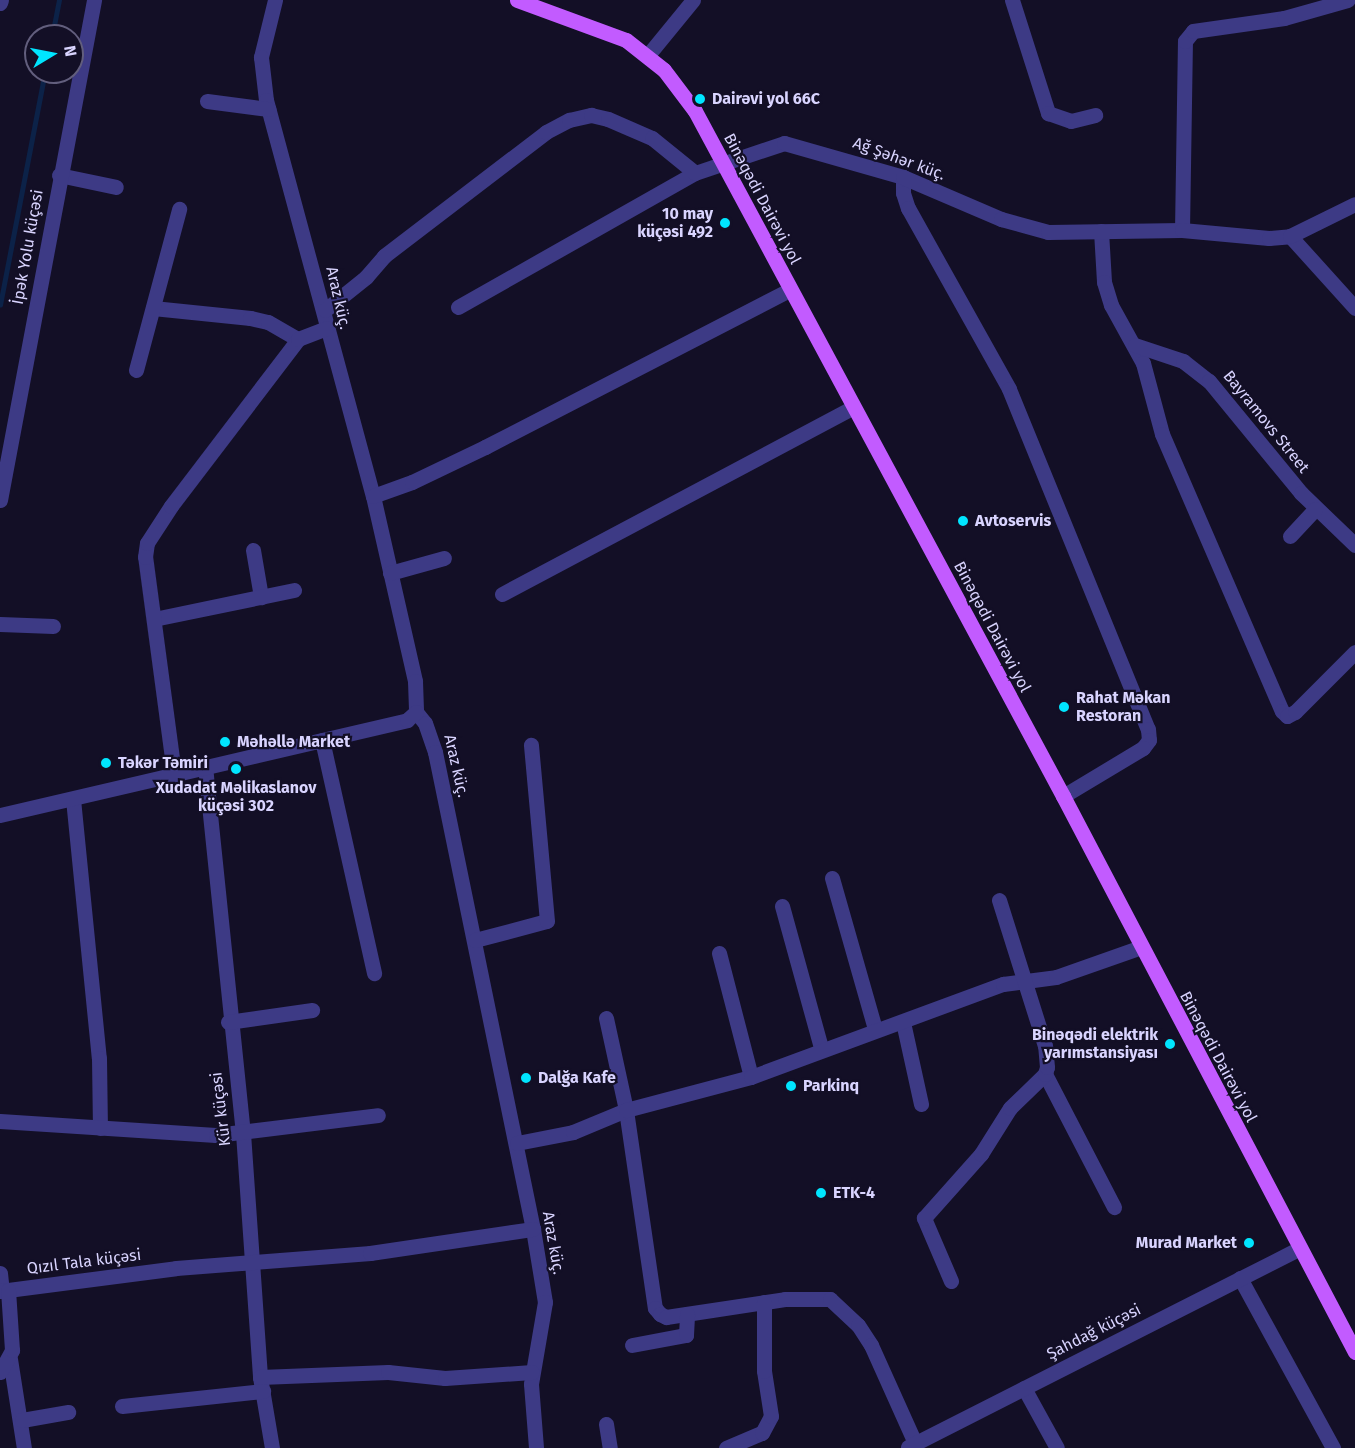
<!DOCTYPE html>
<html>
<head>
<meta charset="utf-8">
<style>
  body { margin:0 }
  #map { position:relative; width:1355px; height:1448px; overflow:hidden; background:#130f26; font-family:"Fira Sans",sans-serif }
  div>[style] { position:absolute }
  .stream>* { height:4.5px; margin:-2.25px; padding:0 2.25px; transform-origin:2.25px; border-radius:2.25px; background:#0c2248 }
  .minor>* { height:15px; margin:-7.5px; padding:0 7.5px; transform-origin:7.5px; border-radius:7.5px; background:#3d3a85 }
  .major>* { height:15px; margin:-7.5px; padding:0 7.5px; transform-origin:7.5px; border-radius:7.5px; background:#c25bff }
  .dots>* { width:16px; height:16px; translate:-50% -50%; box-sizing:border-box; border:3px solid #130f26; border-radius:50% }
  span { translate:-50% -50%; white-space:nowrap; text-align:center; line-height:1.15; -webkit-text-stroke:4.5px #130f26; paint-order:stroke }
  .poi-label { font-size:16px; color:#d9d4ff; font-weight:700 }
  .left { translate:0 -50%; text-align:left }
  .right { translate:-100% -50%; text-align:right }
  .street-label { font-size:16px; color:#d9d4ff }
  .north { position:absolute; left:24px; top:24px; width:60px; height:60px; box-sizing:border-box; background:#130f26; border:2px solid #625e7d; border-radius:50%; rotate:80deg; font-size:16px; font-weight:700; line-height:24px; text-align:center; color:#d9d4ff }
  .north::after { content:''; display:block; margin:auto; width:21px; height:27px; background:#00e5ff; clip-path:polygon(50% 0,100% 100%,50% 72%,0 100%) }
</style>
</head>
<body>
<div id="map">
  <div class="stream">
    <div style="left:52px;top:36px;width:37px;rotate:-79deg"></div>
    <div style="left:0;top:305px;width:237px;rotate:-79.1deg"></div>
  </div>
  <div class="minor">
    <div style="left:275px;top:0;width:59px;rotate:103.8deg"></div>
    <div style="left:261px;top:57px;width:43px;rotate:83.4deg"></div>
    <div style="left:266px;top:100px;width:410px;rotate:74.9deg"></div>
    <div style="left:373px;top:496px;width:190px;rotate:77.2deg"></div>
    <div style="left:415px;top:681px;width:31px;rotate:88deg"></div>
    <div style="left:1012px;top:0;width:119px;rotate:72.3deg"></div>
    <div style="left:1048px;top:113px;width:24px;rotate:19deg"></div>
    <div style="left:1071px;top:121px;width:25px;rotate:-14deg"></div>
    <div style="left:0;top:3px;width:3px;rotate:-72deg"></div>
    <div style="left:648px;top:55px;width:71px;rotate:-50.7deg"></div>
    <div style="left:207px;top:101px;width:62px;rotate:7.5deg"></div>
    <div style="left:59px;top:175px;width:58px;rotate:11.9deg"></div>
    <div style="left:903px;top:177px;width:16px;rotate:90deg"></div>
    <div style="left:903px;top:193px;width:16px;rotate:72deg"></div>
    <div style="left:908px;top:208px;width:207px;rotate:60.8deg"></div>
    <div style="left:1009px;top:389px;width:367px;rotate:67.8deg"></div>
    <div style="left:1148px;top:729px;width:11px;rotate:85deg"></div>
    <div style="left:1149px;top:740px;width:10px;rotate:127deg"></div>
    <div style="left:1143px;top:748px;width:93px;rotate:149deg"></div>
    <div style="left:1182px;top:230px;width:189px;rotate:-89.1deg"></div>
    <div style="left:1185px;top:41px;width:13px;rotate:-51deg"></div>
    <div style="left:1193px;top:31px;width:92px;rotate:-8.1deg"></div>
    <div style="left:1284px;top:18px;width:66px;rotate:-15.7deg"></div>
    <div style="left:1101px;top:231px;width:51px;rotate:86.6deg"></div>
    <div style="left:1104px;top:282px;width:24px;rotate:73deg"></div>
    <div style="left:1111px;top:305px;width:66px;rotate:61.1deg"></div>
    <div style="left:1143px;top:363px;width:73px;rotate:75deg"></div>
    <div style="left:1162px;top:434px;width:302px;rotate:66.6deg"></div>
    <div style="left:1282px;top:711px;width:7px;rotate:45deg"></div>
    <div style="left:1287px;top:716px;width:9px;rotate:-27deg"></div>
    <div style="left:1295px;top:712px;width:85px;rotate:-45deg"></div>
    <div style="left:1290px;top:236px;width:97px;rotate:47.9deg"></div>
    <div style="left:458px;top:307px;width:272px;rotate:-29.5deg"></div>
    <div style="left:695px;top:173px;width:94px;rotate:-18.6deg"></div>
    <div style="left:784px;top:143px;width:124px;rotate:15.9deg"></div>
    <div style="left:903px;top:177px;width:107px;rotate:23.2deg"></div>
    <div style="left:1001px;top:219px;width:49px;rotate:15.5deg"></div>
    <div style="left:1048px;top:232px;width:134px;rotate:-0.9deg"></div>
    <div style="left:1182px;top:230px;width:87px;rotate:5.3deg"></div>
    <div style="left:1269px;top:238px;width:21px;rotate:-5deg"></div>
    <div style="left:1290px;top:236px;width:72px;rotate:-26.2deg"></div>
    <div style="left:153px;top:308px;width:98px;rotate:5.9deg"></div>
    <div style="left:250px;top:318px;width:18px;rotate:13deg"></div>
    <div style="left:268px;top:322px;width:34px;rotate:30deg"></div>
    <div style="left:325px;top:310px;width:53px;rotate:-38.8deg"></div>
    <div style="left:366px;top:277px;width:28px;rotate:-49deg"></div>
    <div style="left:384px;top:256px;width:204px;rotate:-37.4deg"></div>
    <div style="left:546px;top:132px;width:26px;rotate:-28deg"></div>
    <div style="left:569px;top:120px;width:23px;rotate:-13deg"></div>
    <div style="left:591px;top:115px;width:17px;rotate:13deg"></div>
    <div style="left:608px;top:119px;width:48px;rotate:23.4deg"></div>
    <div style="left:652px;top:138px;width:55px;rotate:39.1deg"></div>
    <div style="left:1135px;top:345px;width:51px;rotate:18.4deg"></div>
    <div style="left:1183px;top:361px;width:33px;rotate:38deg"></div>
    <div style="left:1209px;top:381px;width:145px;rotate:50.6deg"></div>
    <div style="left:1301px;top:493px;width:75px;rotate:43.9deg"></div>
    <div style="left:136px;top:370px;width:167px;rotate:-75deg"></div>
    <div style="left:373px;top:496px;width:41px;rotate:-19.7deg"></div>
    <div style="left:412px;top:482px;width:81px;rotate:-25.6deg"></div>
    <div style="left:485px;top:447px;width:342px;rotate:-27.3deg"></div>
    <div style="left:0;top:500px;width:509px;rotate:-79.35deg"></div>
    <div style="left:1290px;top:536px;width:37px;rotate:-47deg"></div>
    <div style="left:253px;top:550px;width:48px;rotate:80.3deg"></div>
    <div style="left:390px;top:573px;width:56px;rotate:-15.5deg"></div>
    <div style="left:502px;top:594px;width:398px;rotate:-28deg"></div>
    <div style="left:154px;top:619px;width:143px;rotate:-11.7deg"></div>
    <div style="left:0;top:624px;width:53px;rotate:2.2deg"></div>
    <div style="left:416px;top:712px;width:14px;rotate:51deg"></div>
    <div style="left:425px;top:723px;width:31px;rotate:71deg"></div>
    <div style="left:435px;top:752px;width:487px;rotate:78.4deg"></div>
    <div style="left:533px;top:1229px;width:74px;rotate:80.7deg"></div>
    <div style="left:545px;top:1302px;width:83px;rotate:99.7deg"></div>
    <div style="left:531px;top:1384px;width:64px;rotate:85.5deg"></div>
    <div style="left:322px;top:740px;width:239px;rotate:77.4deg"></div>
    <div style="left:205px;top:766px;width:369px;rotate:84.1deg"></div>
    <div style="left:243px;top:1133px;width:245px;rotate:86deg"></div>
    <div style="left:260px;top:1377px;width:72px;rotate:80.4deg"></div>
    <div style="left:174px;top:773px;width:218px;rotate:-97.6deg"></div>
    <div style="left:145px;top:557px;width:14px;rotate:-82deg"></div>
    <div style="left:147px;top:543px;width:44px;rotate:-57deg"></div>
    <div style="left:171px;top:506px;width:210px;rotate:-52.7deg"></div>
    <div style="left:298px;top:339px;width:30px;rotate:-21deg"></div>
    <div style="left:73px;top:799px;width:260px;rotate:84.3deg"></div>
    <div style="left:99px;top:1058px;width:70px;rotate:89.2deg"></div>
    <div style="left:0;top:815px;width:418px;rotate:-13.1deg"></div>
    <div style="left:407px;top:720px;width:12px;rotate:-42deg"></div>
    <div style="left:832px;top:878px;width:157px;rotate:74.1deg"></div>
    <div style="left:782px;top:906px;width:147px;rotate:74.6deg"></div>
    <div style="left:475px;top:940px;width:74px;rotate:-14.8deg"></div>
    <div style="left:547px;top:921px;width:177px;rotate:-95.2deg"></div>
    <div style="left:719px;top:953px;width:128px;rotate:75.5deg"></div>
    <div style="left:606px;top:1018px;width:94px;rotate:77.7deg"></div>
    <div style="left:626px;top:1110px;width:200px;rotate:81.7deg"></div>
    <div style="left:655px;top:1308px;width:8px;rotate:50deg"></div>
    <div style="left:660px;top:1314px;width:7px;rotate:27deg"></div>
    <div style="left:666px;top:1317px;width:120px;rotate:-8.6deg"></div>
    <div style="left:785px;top:1299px;width:45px"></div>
    <div style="left:830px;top:1299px;width:38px;rotate:43deg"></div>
    <div style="left:858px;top:1325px;width:24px;rotate:57deg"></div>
    <div style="left:871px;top:1345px;width:107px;rotate:65.8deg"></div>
    <div style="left:228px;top:1022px;width:85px;rotate:-8.1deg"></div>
    <div style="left:903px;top:1022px;width:84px;rotate:77.6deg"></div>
    <div style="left:1045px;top:1074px;width:150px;rotate:62.6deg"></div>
    <div style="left:0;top:1121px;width:216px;rotate:3.7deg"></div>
    <div style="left:216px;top:1135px;width:163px;rotate:-7deg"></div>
    <div style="left:517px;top:1143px;width:57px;rotate:-11.1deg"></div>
    <div style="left:573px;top:1132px;width:57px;rotate:-22.5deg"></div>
    <div style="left:626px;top:1110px;width:129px;rotate:-14.8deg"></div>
    <div style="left:751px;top:1077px;width:269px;rotate:-20.3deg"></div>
    <div style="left:1003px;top:984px;width:53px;rotate:-7.5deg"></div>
    <div style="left:1056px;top:977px;width:90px;rotate:-19.4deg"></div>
    <div style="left:0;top:1273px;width:18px;rotate:84deg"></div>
    <div style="left:1240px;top:1278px;width:194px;rotate:61.3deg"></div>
    <div style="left:951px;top:1281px;width:69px;rotate:-113.2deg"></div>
    <div style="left:924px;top:1218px;width:86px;rotate:-48.3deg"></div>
    <div style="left:981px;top:1154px;width:54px;rotate:-57.8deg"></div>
    <div style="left:1010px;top:1108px;width:49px;rotate:-44.2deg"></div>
    <div style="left:1045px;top:1074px;width:7px;rotate:-74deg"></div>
    <div style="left:1047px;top:1067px;width:21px;rotate:-95deg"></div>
    <div style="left:1045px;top:1046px;width:153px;rotate:-107.5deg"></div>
    <div style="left:0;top:1291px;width:177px;rotate:-7.4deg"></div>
    <div style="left:176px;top:1268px;width:195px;rotate:-4.4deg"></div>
    <div style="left:370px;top:1253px;width:165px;rotate:-8.4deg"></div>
    <div style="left:632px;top:1345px;width:55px;rotate:-10.5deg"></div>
    <div style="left:686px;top:1335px;width:21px;rotate:-87deg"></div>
    <div style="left:10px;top:1359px;width:90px;rotate:81.1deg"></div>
    <div style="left:0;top:1372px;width:25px;rotate:-61deg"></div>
    <div style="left:12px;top:1350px;width:60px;rotate:-93.8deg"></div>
    <div style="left:260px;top:1377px;width:128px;rotate:-2.2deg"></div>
    <div style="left:388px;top:1372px;width:57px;rotate:6deg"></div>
    <div style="left:445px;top:1378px;width:87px;rotate:-3.9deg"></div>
    <div style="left:1024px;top:1388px;width:68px;rotate:61.2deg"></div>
    <div style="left:122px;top:1406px;width:142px;rotate:-6.1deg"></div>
    <div style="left:22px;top:1420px;width:47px;rotate:-9.9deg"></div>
    <div style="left:606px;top:1424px;width:24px;rotate:81deg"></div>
    <div style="left:908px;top:1447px;width:437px;rotate:-26.9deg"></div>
    <div style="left:726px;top:1448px;width:39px;rotate:-23deg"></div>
    <div style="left:762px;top:1433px;width:19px;rotate:-62deg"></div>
    <div style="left:771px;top:1416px;width:46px;rotate:-98.8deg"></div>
    <div style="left:764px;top:1371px;width:69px;rotate:-90deg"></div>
  </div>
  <div class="major">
    <div style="left:517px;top:0;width:116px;rotate:20.2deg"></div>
    <div style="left:626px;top:40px;width:48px;rotate:38.3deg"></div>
    <div style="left:664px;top:70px;width:51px;rotate:52.9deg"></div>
    <div style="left:695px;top:111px;width:778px;rotate:61.75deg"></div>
    <div style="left:1063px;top:796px;width:628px;rotate:62.29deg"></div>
  </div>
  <div class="dots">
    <div style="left:700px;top:99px;background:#00e5ff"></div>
    <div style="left:725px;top:223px;background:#00e5ff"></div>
    <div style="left:963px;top:521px;background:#00e5ff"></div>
    <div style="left:1064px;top:707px;background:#00e5ff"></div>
    <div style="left:225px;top:742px;background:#00e5ff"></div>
    <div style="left:106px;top:763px;background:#00e5ff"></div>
    <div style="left:236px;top:769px;background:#00e5ff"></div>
    <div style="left:1170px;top:1044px;background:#00e5ff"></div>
    <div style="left:526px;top:1078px;background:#00e5ff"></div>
    <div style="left:791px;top:1086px;background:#00e5ff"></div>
    <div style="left:821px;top:1193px;background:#00e5ff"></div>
    <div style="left:1249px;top:1243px;background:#00e5ff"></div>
  </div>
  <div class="poi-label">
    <span class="left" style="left:712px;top:99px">Dairəvi yol 66C</span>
    <span class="right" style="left:713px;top:223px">10 may<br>küçəsi 492</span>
    <span class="left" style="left:975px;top:521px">Avtoservis</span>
    <span class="left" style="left:1076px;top:707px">Rahat Məkan<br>Restoran</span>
    <span class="left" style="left:237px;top:742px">Məhəllə Market</span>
    <span class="left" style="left:118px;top:763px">Təkər Təmiri</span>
    <span style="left:236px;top:797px">Xudadat Məlikaslanov<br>küçəsi 302</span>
    <span class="right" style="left:1158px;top:1044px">Binəqədi elektrik<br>yarımstansiyası</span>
    <span class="left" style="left:538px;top:1078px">Dalğa Kafe</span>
    <span class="left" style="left:803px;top:1086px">Parkinq</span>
    <span class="left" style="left:833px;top:1193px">ETK-4</span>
    <span class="right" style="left:1237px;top:1243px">Murad Market</span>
  </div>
  <div class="street-label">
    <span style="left:899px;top:159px;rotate:20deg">Ağ Şəhər küç.</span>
    <span style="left:762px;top:199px;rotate:62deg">Binəqədi Dairəvi yol</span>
    <span style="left:28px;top:247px;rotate:-80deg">İpək Yolu küçəsi</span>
    <span style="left:338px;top:298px;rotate:77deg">Araz küç.</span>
    <span style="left:1266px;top:422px;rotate:51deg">Bayramovs Street</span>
    <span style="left:992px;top:627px;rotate:62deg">Binəqədi Dairəvi yol</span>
    <span style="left:456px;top:766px;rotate:77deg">Araz küç.</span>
    <span style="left:1218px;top:1057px;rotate:62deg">Binəqədi Dairəvi yol</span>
    <span style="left:221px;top:1109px;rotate:-97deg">Kür küçəsi</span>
    <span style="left:553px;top:1243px;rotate:80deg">Araz küç.</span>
    <span style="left:84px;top:1262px;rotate:-7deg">Qızıl Tala küçəsi</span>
    <span style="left:1094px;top:1332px;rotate:-27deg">Şahdağ küçəsi</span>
  </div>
  <div class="north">N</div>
</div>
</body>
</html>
